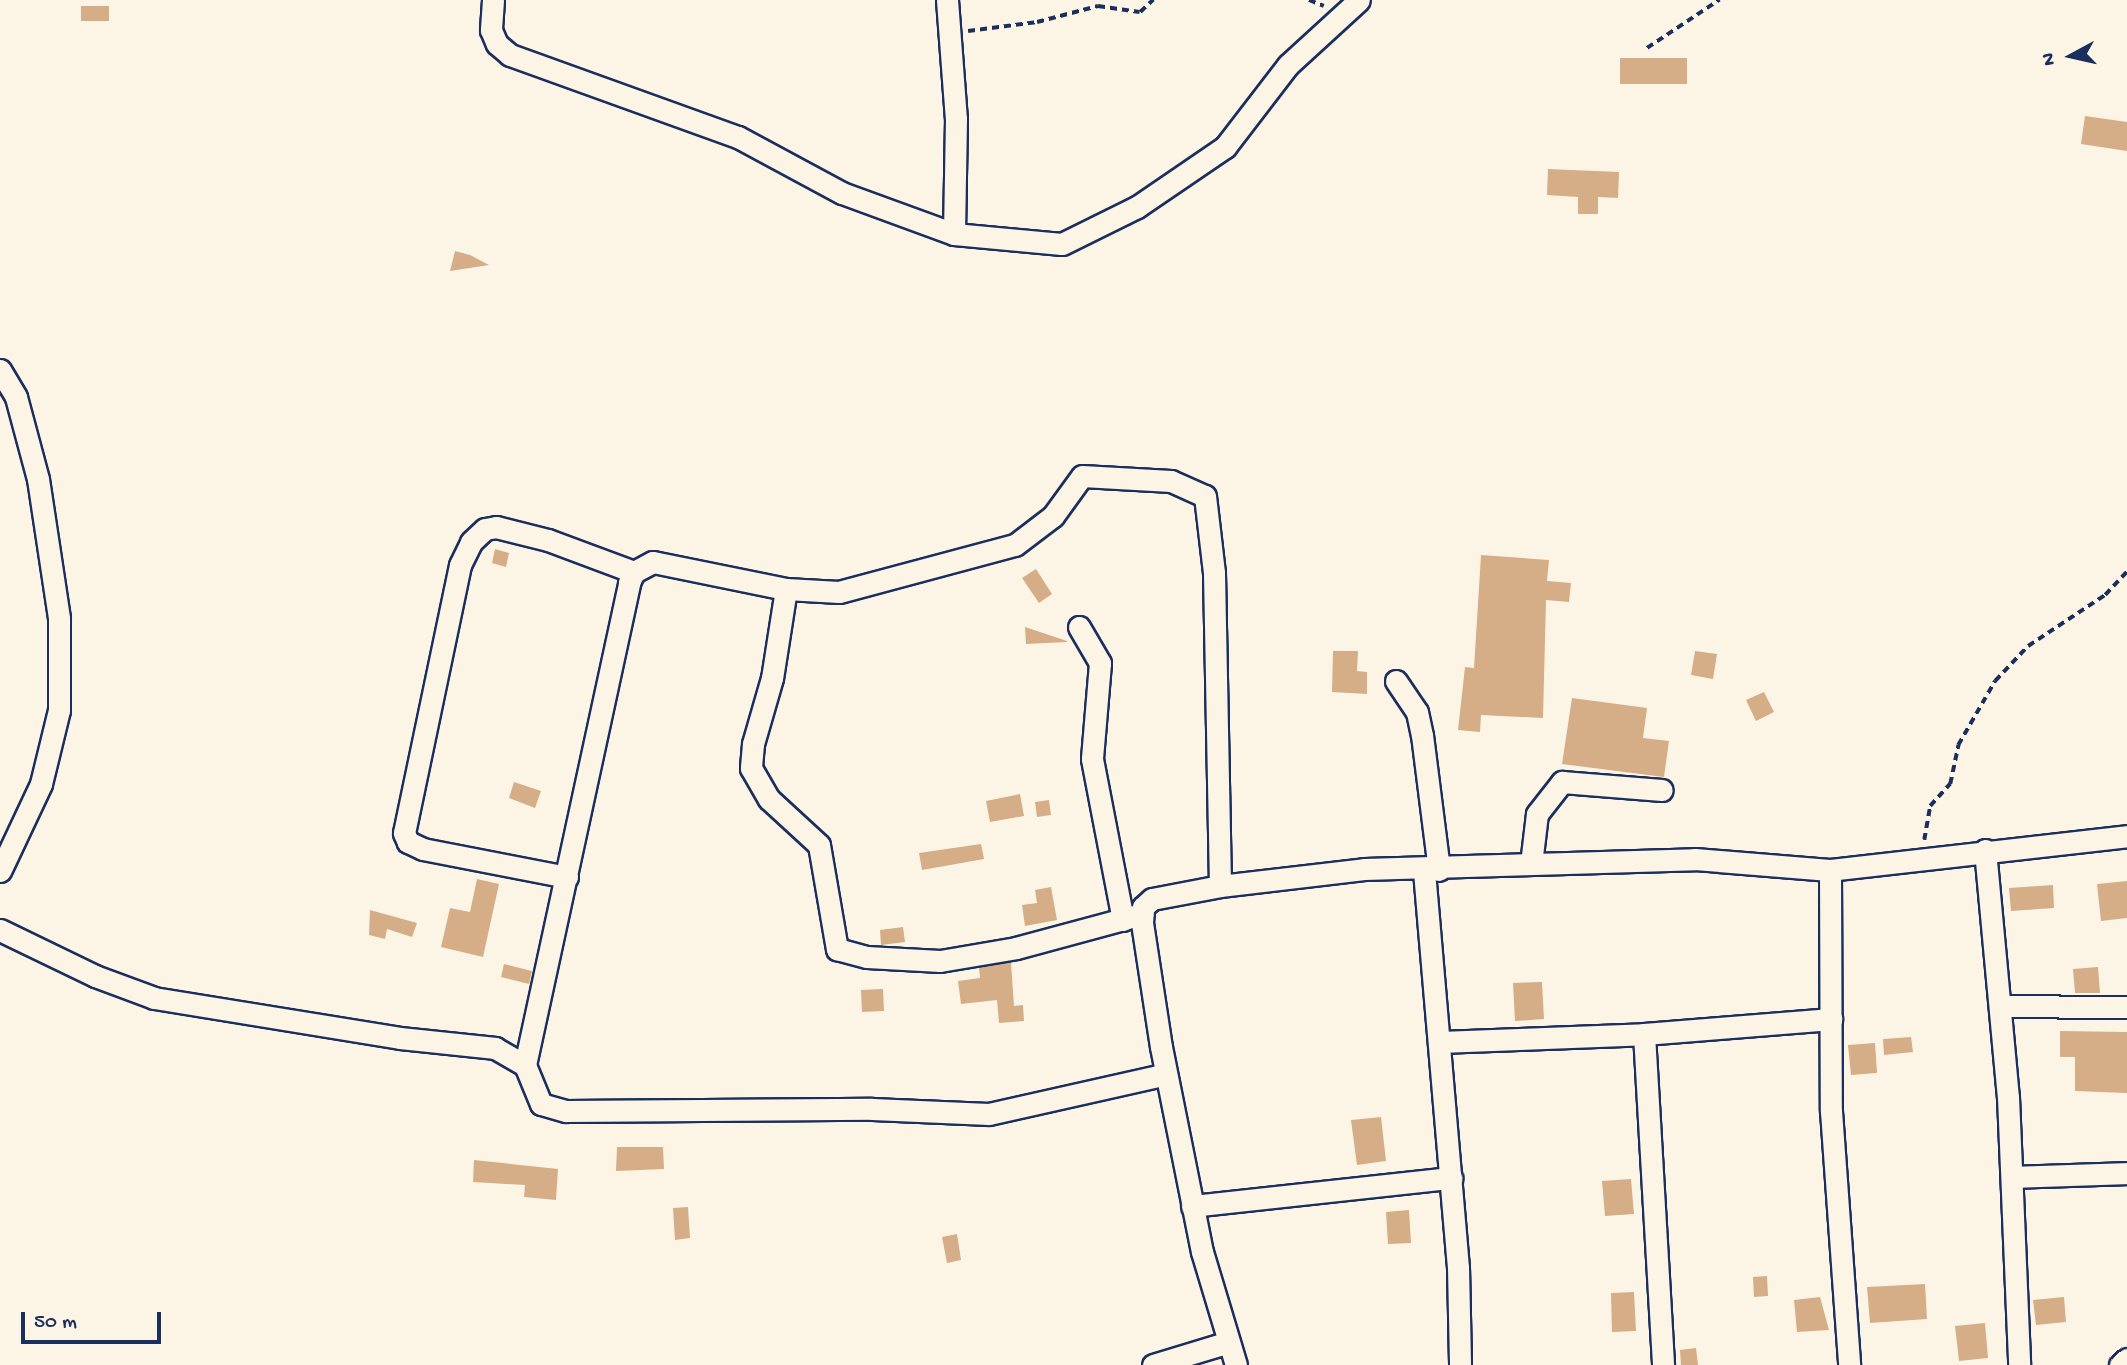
<!DOCTYPE html>
<html>
<head>
<meta charset="utf-8">
<style>
  body { margin:0 }
  #map { position:relative; width:2127px; height:1365px; overflow:hidden; background:#fcf5e5; font-family:"Gochi Hand",sans-serif }
  div>[style] { position:absolute }
  .building>* { inset:0; background:#d5ad87 }
  .path>* { height:3.5px; margin-top:-1.75px; transform-origin:0; background:repeating-linear-gradient(90deg,#1b2f5e 0 7px,transparent 0 12px) }
  .roads { filter:drop-shadow(2px 0 #1b2f5e) drop-shadow(-2px 0 #1b2f5e) drop-shadow(0 2px #1b2f5e) drop-shadow(0 -2px #1b2f5e) }
  .street>* { height:21px; margin:-10.5px; padding:0 10.5px; transform-origin:10.5px; border-radius:10.5px; background:#fcf5e5 }
  span { translate:-50% -50%; white-space:nowrap; text-align:center; line-height:1.15; -webkit-text-stroke:5px #fcf5e5; paint-order:stroke }
  .north { position:absolute; left:2036px; top:21px; width:70px; height:70px; -webkit-text-stroke:5px #fcf5e5; paint-order:stroke; rotate:262deg; font-size:19px; font-weight:700; line-height:28px; text-align:center; color:#1b2f5e }
  .north::after { content:''; display:block; margin:auto; width:24px; height:32px; background:#1b2f5e; clip-path:polygon(50% 0,100% 100%,50% 72%,0 100%) }
  .scale { position:absolute; left:21px; top:1312px; width:140px; height:32px; box-sizing:border-box; border:4px solid #1b2f5e; border-top:0; padding-left:9px; font-size:21px; line-height:24px; white-space:nowrap; color:#1b2f5e; -webkit-text-stroke:5px #fcf5e5; paint-order:stroke }
</style>
</head>
<body>
<div id="map">
  <div class="building">
    <div style="clip-path:polygon(81px 6px,109px 6px,109px 21px,81px 21px)"></div>
    <div style="clip-path:polygon(1620px 58px,1687px 58px,1687px 84px,1620px 84px)"></div>
    <div style="clip-path:polygon(2085px 116px,2127px 122px,2127px 151px,2081px 144px)"></div>
    <div style="clip-path:polygon(1548px 169px,1619px 172px,1618px 198px,1598px 197px,1598px 214px,1578px 214px,1578px 197px,1547px 195px)"></div>
    <div style="clip-path:polygon(455px 251px,470px 255px,489px 265px,450px 271px)"></div>
    <div style="clip-path:polygon(495px 549px,509px 553px,506px 567px,492px 563px)"></div>
    <div style="clip-path:polygon(1481px 555px,1549px 560px,1547px 581px,1571px 583px,1569px 602px,1546px 600px,1543px 718px,1481px 715px,1480px 732px,1458px 730px,1465px 667px,1474px 668px)"></div>
    <div style="clip-path:polygon(1036px 569px,1052px 594px,1039px 603px,1022px 578px)"></div>
    <div style="clip-path:polygon(1025px 627px,1067px 641px,1067px 642px,1026px 644px)"></div>
    <div style="clip-path:polygon(1333px 651px,1358px 651px,1357px 671px,1367px 672px,1367px 694px,1332px 692px)"></div>
    <div style="clip-path:polygon(1695px 651px,1717px 654px,1713px 679px,1691px 675px)"></div>
    <div style="clip-path:polygon(1764px 692px,1774px 712px,1756px 721px,1746px 700px)"></div>
    <div style="clip-path:polygon(1572px 698px,1647px 708px,1643px 738px,1669px 741px,1664px 777px,1562px 764px)"></div>
    <div style="clip-path:polygon(514px 782px,541px 791px,535px 808px,509px 798px)"></div>
    <div style="clip-path:polygon(1020px 794px,1024px 816px,990px 822px,986px 801px)"></div>
    <div style="clip-path:polygon(1049px 800px,1051px 815px,1037px 817px,1035px 802px)"></div>
    <div style="clip-path:polygon(981px 844px,984px 859px,922px 870px,919px 853px)"></div>
    <div style="clip-path:polygon(477px 879px,499px 884px,483px 957px,441px 947px,450px 908px,470px 912px)"></div>
    <div style="clip-path:polygon(2127px 881px,2127px 918px,2101px 921px,2097px 884px)"></div>
    <div style="clip-path:polygon(2053px 885px,2054px 908px,2011px 911px,2009px 888px)"></div>
    <div style="clip-path:polygon(1051px 887px,1057px 920px,1025px 926px,1022px 905px,1037px 903px,1035px 890px)"></div>
    <div style="clip-path:polygon(370px 910px,417px 923px,412px 937px,387px 929px,385px 939px,369px 935px)"></div>
    <div style="clip-path:polygon(903px 927px,905px 942px,881px 945px,880px 930px)"></div>
    <div style="clip-path:polygon(1011px 962px,1014px 1006px,1023px 1005px,1024px 1021px,999px 1023px,997px 1000px,961px 1004px,958px 981px,980px 978px,979px 968px)"></div>
    <div style="clip-path:polygon(504px 964px,532px 971px,529px 984px,501px 977px)"></div>
    <div style="clip-path:polygon(2098px 967px,2100px 993px,2075px 993px,2073px 969px)"></div>
    <div style="clip-path:polygon(1542px 982px,1544px 1019px,1515px 1021px,1513px 983px)"></div>
    <div style="clip-path:polygon(883px 989px,884px 1011px,862px 1012px,861px 990px)"></div>
    <div style="clip-path:polygon(2060px 1031px,2127px 1032px,2127px 1093px,2075px 1091px,2075px 1057px,2060px 1057px)"></div>
    <div style="clip-path:polygon(1911px 1037px,1913px 1052px,1884px 1055px,1883px 1039px)"></div>
    <div style="clip-path:polygon(1875px 1043px,1877px 1073px,1851px 1075px,1848px 1045px)"></div>
    <div style="clip-path:polygon(1381px 1117px,1386px 1161px,1357px 1165px,1351px 1120px)"></div>
    <div style="clip-path:polygon(617px 1147px,663px 1147px,664px 1169px,616px 1171px)"></div>
    <div style="clip-path:polygon(474px 1160px,558px 1169px,556px 1200px,524px 1197px,525px 1185px,473px 1182px)"></div>
    <div style="clip-path:polygon(1631px 1179px,1634px 1214px,1605px 1216px,1602px 1181px)"></div>
    <div style="clip-path:polygon(688px 1207px,690px 1238px,675px 1240px,673px 1208px)"></div>
    <div style="clip-path:polygon(1409px 1210px,1411px 1243px,1388px 1244px,1386px 1212px)"></div>
    <div style="clip-path:polygon(957px 1234px,961px 1260px,947px 1263px,942px 1237px)"></div>
    <div style="clip-path:polygon(1767px 1276px,1768px 1296px,1754px 1297px,1753px 1277px)"></div>
    <div style="clip-path:polygon(1925px 1284px,1927px 1319px,1870px 1323px,1867px 1287px)"></div>
    <div style="clip-path:polygon(1634px 1292px,1636px 1331px,1612px 1332px,1611px 1293px)"></div>
    <div style="clip-path:polygon(1820px 1297px,1829px 1330px,1797px 1332px,1794px 1300px)"></div>
    <div style="clip-path:polygon(2064px 1297px,2066px 1322px,2036px 1325px,2033px 1300px)"></div>
    <div style="clip-path:polygon(1985px 1323px,1988px 1358px,1959px 1361px,1955px 1326px)"></div>
    <div style="clip-path:polygon(1696px 1348px,1698px 1365px,1681px 1365px,1680px 1350px)"></div>
  </div>
  <div class="path">
    <div style="left:1309px;top:0;width:16px;rotate:22deg"></div>
    <div style="left:968px;top:31px;width:70px;rotate:-7.4deg"></div>
    <div style="left:1037px;top:22px;width:63px;rotate:-14.7deg"></div>
    <div style="left:1098px;top:6px;width:42px;rotate:8.1deg"></div>
    <div style="left:1140px;top:12px;width:18px;rotate:-43deg"></div>
    <div style="left:1647px;top:48px;width:87px;rotate:-33.7deg"></div>
    <div style="left:1924px;top:840px;width:35px;rotate:-80deg"></div>
    <div style="left:1930px;top:806px;width:30px;rotate:-48deg"></div>
    <div style="left:1950px;top:784px;width:40px;rotate:-78deg"></div>
    <div style="left:1958px;top:745px;width:74px;rotate:-60deg"></div>
    <div style="left:1995px;top:681px;width:48px;rotate:-46.7deg"></div>
    <div style="left:2028px;top:646px;width:92px;rotate:-33.5deg"></div>
    <div style="left:2105px;top:595px;width:33px;rotate:-47deg"></div>
  </div>
  <div class="roads">
    <div class="street">
      <div style="left:493px;top:0;width:30px;rotate:94deg"></div>
      <div style="left:491px;top:30px;width:15px;rotate:67deg"></div>
      <div style="left:497px;top:44px;width:17px;rotate:40deg"></div>
      <div style="left:510px;top:55px;width:242px;rotate:19.8deg"></div>
      <div style="left:738px;top:137px;width:118px;rotate:28.3deg"></div>
      <div style="left:842px;top:193px;width:119px;rotate:20.1deg"></div>
      <div style="left:954px;top:234px;width:108px;rotate:5.3deg"></div>
      <div style="left:1062px;top:244px;width:84px;rotate:-26.3deg"></div>
      <div style="left:1137px;top:207px;width:107px;rotate:-34.3deg"></div>
      <div style="left:1225px;top:147px;width:103px;rotate:-52.5deg"></div>
      <div style="left:1288px;top:65px;width:96px;rotate:-42.5deg"></div>
      <div style="left:947px;top:0;width:119px;rotate:85.7deg"></div>
      <div style="left:956px;top:119px;width:115px;rotate:91deg"></div>
      <div style="left:0;top:370px;width:31px;rotate:59deg"></div>
      <div style="left:16px;top:397px;width:85px;rotate:75deg"></div>
      <div style="left:38px;top:479px;width:141px;rotate:81.4deg"></div>
      <div style="left:59px;top:618px;width:92px;rotate:90deg"></div>
      <div style="left:59px;top:710px;width:76px;rotate:103.7deg"></div>
      <div style="left:41px;top:784px;width:96px;rotate:115.2deg"></div>
      <div style="left:786px;top:589px;width:90px;rotate:98.9deg"></div>
      <div style="left:772px;top:678px;width:69px;rotate:106.1deg"></div>
      <div style="left:753px;top:744px;width:24px;rotate:95deg"></div>
      <div style="left:751px;top:768px;width:36px;rotate:60deg"></div>
      <div style="left:769px;top:799px;width:68px;rotate:42.6deg"></div>
      <div style="left:819px;top:845px;width:106px;rotate:80.2deg"></div>
      <div style="left:837px;top:949px;width:31px;rotate:15deg"></div>
      <div style="left:867px;top:957px;width:73px;rotate:3.1deg"></div>
      <div style="left:940px;top:961px;width:77px;rotate:-9.7deg"></div>
      <div style="left:1016px;top:948px;width:131px;rotate:-15.1deg"></div>
      <div style="left:1079px;top:627px;width:42px;rotate:59.7deg"></div>
      <div style="left:1100px;top:663px;width:96px;rotate:94.8deg"></div>
      <div style="left:1092px;top:759px;width:164px;rotate:79.1deg"></div>
      <div style="left:1396px;top:681px;width:37px;rotate:56deg"></div>
      <div style="left:1417px;top:712px;width:24px;rotate:78deg"></div>
      <div style="left:1422px;top:735px;width:136px;rotate:82.8deg"></div>
      <div style="left:1985px;top:850px;width:248px;rotate:84.7deg"></div>
      <div style="left:2008px;top:1097px;width:268px;rotate:87.6deg"></div>
      <div style="left:1531px;top:864px;width:50px;rotate:-83.2deg"></div>
      <div style="left:1537px;top:814px;width:41px;rotate:-52deg"></div>
      <div style="left:1562px;top:782px;width:100px;rotate:4.6deg"></div>
      <div style="left:1830px;top:870px;width:241px;rotate:89.8deg"></div>
      <div style="left:1831px;top:1111px;width:255px;rotate:85.9deg"></div>
      <div style="left:1424px;top:871px;width:397px;rotate:85.1deg"></div>
      <div style="left:1458px;top:1267px;width:98px;rotate:88.8deg"></div>
      <div style="left:567px;top:877px;width:147px;rotate:-169deg"></div>
      <div style="left:423px;top:849px;width:17px;rotate:-155deg"></div>
      <div style="left:408px;top:842px;width:10px;rotate:-114deg"></div>
      <div style="left:404px;top:833px;width:274px;rotate:-78.2deg"></div>
      <div style="left:460px;top:565px;width:25px;rotate:-64deg"></div>
      <div style="left:471px;top:542px;width:19px;rotate:-43deg"></div>
      <div style="left:485px;top:529px;width:11px;rotate:-10deg"></div>
      <div style="left:496px;top:527px;width:54px;rotate:14deg"></div>
      <div style="left:548px;top:540px;width:92px;rotate:20.4deg"></div>
      <div style="left:0;top:930px;width:106px;rotate:25.8deg"></div>
      <div style="left:95px;top:976px;width:63px;rotate:20.4deg"></div>
      <div style="left:154px;top:998px;width:249px;rotate:9.2deg"></div>
      <div style="left:400px;top:1038px;width:96px;rotate:6deg"></div>
      <div style="left:495px;top:1048px;width:34px;rotate:30deg"></div>
      <div style="left:525px;top:1065px;width:42px;rotate:67.7deg"></div>
      <div style="left:541px;top:1104px;width:26px;rotate:16deg"></div>
      <div style="left:566px;top:1111px;width:306px;rotate:-0.4deg"></div>
      <div style="left:872px;top:1109px;width:117px;rotate:2.4deg"></div>
      <div style="left:989px;top:1114px;width:181px;rotate:-12.7deg"></div>
      <div style="left:2001px;top:1006px;width:126px;rotate:0.5deg"></div>
      <div style="left:1644px;top:1034px;width:332px;rotate:86.7deg"></div>
      <div style="left:1440px;top:1042px;width:204px;rotate:-2.2deg"></div>
      <div style="left:1644px;top:1034px;width:188px;rotate:-4.6deg"></div>
      <div style="left:525px;top:1065px;width:494px;rotate:-77.8deg"></div>
      <div style="left:629px;top:582px;width:11px;rotate:-63deg"></div>
      <div style="left:634px;top:572px;width:21px;rotate:-28deg"></div>
      <div style="left:653px;top:562px;width:136px;rotate:11.5deg"></div>
      <div style="left:786px;top:589px;width:53px;rotate:3.2deg"></div>
      <div style="left:839px;top:592px;width:182px;rotate:-15deg"></div>
      <div style="left:1015px;top:545px;width:48px;rotate:-37.3deg"></div>
      <div style="left:1053px;top:516px;width:49px;rotate:-54.1deg"></div>
      <div style="left:1082px;top:476px;width:89px;rotate:3.2deg"></div>
      <div style="left:1171px;top:481px;width:37px;rotate:24deg"></div>
      <div style="left:1205px;top:496px;width:78px;rotate:83.3deg"></div>
      <div style="left:1214px;top:573px;width:313px;rotate:88.9deg"></div>
      <div style="left:2013px;top:1177px;width:114px;rotate:-2deg"></div>
      <div style="left:1192px;top:1206px;width:261px;rotate:-6.2deg"></div>
      <div style="left:1153px;top:1365px;width:79px;rotate:-16.8deg"></div>
      <div style="left:1236px;top:1365px;width:118px;rotate:-106.7deg"></div>
      <div style="left:1202px;top:1252px;width:209px;rotate:-101.3deg"></div>
      <div style="left:1161px;top:1047px;width:125px;rotate:-98.7deg"></div>
      <div style="left:1142px;top:923px;width:16px;rotate:-86deg"></div>
      <div style="left:1143px;top:907px;width:12px;rotate:-42deg"></div>
      <div style="left:1152px;top:899px;width:69px;rotate:-10.8deg"></div>
      <div style="left:1220px;top:886px;width:145px;rotate:-6.7deg"></div>
      <div style="left:1364px;top:869px;width:331px;rotate:-1.7deg"></div>
      <div style="left:1695px;top:859px;width:135px;rotate:4.7deg"></div>
      <div style="left:1830px;top:870px;width:299px;rotate:-6.5deg"></div>
      <div style="left:2120px;top:1365px;width:9px;rotate:-41deg"></div>
    </div>
  </div>
  <div class="north">N</div>
  <div class="scale">50 m</div>
</div>
</body>
</html>
